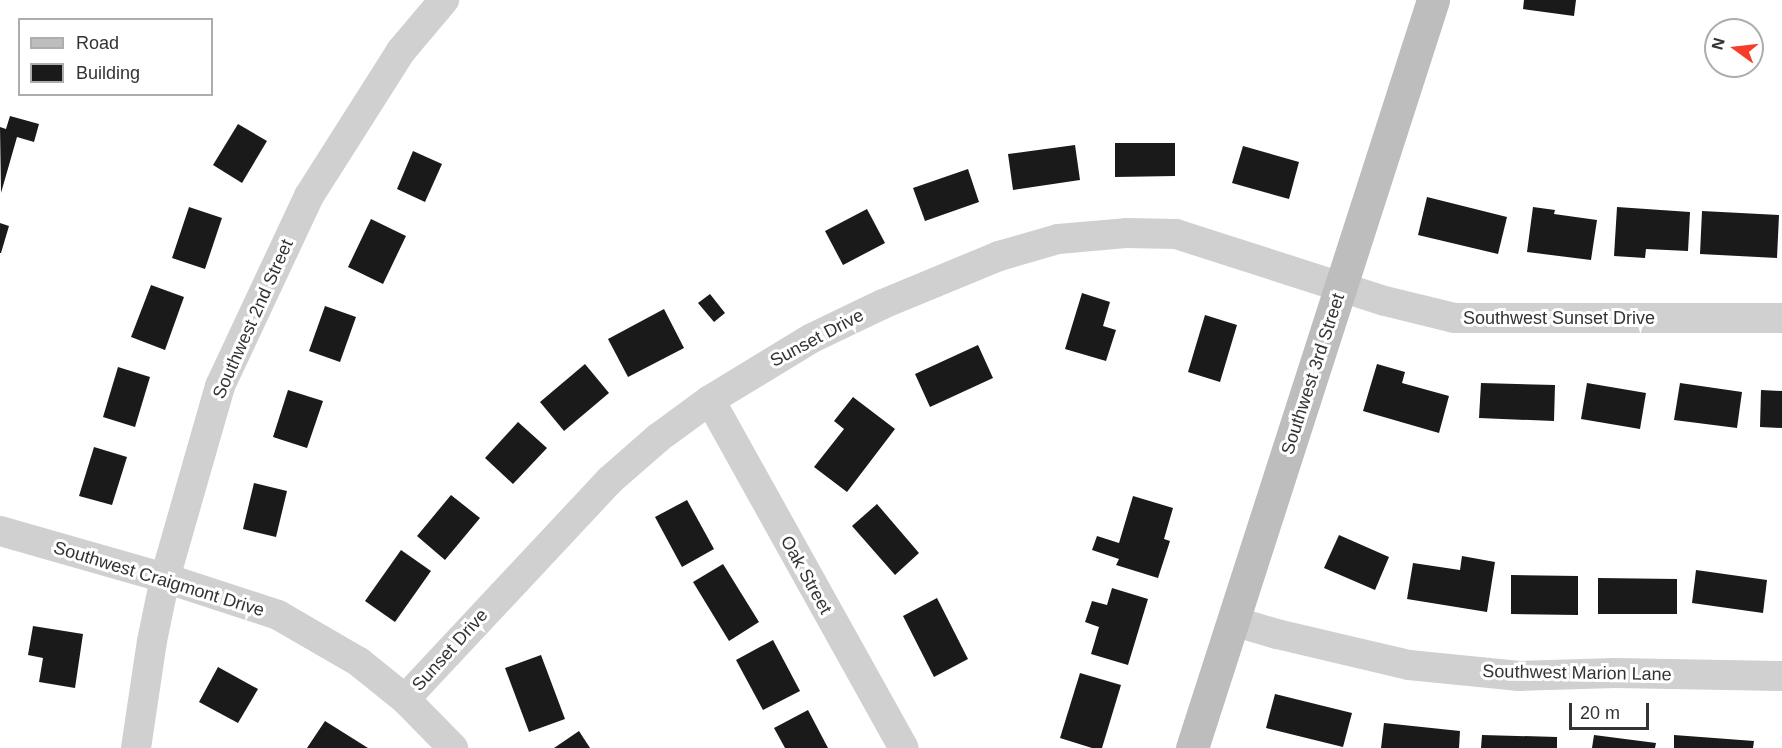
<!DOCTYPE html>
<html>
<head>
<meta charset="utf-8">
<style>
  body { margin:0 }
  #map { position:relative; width:1782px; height:748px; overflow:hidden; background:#fff; font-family:Helvetica,sans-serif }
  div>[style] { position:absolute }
  .building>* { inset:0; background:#1a1a1a }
  .street>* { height:30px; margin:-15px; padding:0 15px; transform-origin:15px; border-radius:15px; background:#d0d0d0 }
  .secondary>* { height:33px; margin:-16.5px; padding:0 16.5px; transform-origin:16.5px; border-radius:16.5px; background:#bdbdbd }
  span { translate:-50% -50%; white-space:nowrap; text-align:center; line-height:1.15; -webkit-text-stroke:6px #fff; paint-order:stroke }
  .street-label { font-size:18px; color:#333 }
  .legend { position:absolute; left:18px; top:18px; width:195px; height:78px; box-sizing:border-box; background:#fff; border:2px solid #adadad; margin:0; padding:8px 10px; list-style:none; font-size:18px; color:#333 }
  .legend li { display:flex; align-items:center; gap:12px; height:30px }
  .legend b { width:30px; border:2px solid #adadad }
  .north { position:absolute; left:1704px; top:18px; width:60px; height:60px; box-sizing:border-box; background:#fff; border:2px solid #adadad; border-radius:50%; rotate:285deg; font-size:16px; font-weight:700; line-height:24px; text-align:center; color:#333 }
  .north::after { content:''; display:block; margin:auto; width:21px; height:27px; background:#f63d28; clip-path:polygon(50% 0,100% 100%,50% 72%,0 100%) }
  .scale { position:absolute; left:1569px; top:703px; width:80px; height:27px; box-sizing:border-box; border:3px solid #333; border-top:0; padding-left:8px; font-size:18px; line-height:21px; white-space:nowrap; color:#333; -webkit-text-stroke:4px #fff; paint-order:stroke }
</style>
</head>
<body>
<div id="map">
  <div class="building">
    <div style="clip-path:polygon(1524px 0,1576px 0,1574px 16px,1523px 9px)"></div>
    <div style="clip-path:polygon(10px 116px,39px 124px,34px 142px,17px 137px,1px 193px,0 127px,6px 129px)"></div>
    <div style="clip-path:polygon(238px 124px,267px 141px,242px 183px,213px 165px)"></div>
    <div style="clip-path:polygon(1115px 143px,1175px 143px,1175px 176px,1115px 177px)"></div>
    <div style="clip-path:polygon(1075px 145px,1080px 180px,1013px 190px,1008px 154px)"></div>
    <div style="clip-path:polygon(1243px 146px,1299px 162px,1289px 199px,1232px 183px)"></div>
    <div style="clip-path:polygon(413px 151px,442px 164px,425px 202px,397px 189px)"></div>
    <div style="clip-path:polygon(968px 169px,979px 202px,925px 221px,913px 188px)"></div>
    <div style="clip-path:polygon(1427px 197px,1507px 217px,1498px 254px,1418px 235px)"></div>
    <div style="clip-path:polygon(189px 207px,222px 218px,205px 269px,172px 258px)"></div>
    <div style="clip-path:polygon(1533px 207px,1555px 210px,1554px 214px,1597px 220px,1591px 260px,1527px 252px)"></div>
    <div style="clip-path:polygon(1617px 207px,1690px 212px,1688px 251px,1646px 249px,1645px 258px,1614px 256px)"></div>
    <div style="clip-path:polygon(867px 209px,885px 243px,843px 265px,825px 231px)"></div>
    <div style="clip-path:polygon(1702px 211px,1779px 215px,1777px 258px,1700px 254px)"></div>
    <div style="clip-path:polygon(371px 219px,406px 236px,383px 284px,348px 267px)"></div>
    <div style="clip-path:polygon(0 223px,9px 226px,1px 253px,0 253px)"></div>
    <div style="clip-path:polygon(151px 285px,184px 297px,165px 350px,131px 337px)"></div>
    <div style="clip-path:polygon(1082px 293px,1110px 302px,1103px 326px,1116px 330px,1106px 361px,1065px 349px)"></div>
    <div style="clip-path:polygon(710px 294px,725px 313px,714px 322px,698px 303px)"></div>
    <div style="clip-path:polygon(325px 306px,356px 317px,340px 362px,309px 351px)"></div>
    <div style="clip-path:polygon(664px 309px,684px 348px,628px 377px,608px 339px)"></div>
    <div style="clip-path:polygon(1205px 315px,1237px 325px,1220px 382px,1188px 372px)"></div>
    <div style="clip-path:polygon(978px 345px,993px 378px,930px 407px,915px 374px)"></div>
    <div style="clip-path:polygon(585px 364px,609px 393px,564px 431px,540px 402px)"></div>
    <div style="clip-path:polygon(1377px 364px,1405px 372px,1402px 383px,1449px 396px,1439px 433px,1363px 411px)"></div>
    <div style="clip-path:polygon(118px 367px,150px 377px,135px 427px,103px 417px)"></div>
    <div style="clip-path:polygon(1481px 383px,1555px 385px,1554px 421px,1479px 418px)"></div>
    <div style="clip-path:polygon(1587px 383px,1646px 393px,1640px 429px,1581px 419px)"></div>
    <div style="clip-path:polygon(1680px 383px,1742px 392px,1737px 428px,1674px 420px)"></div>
    <div style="clip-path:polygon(288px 390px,323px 401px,307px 448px,273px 437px)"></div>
    <div style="clip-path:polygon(1761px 390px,1782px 391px,1782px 428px,1760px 427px)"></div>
    <div style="clip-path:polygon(853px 397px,895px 429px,847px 492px,814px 467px,844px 429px,834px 421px)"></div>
    <div style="clip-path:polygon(518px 422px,547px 448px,513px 484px,485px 458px)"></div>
    <div style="clip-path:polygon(94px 447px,127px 457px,112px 505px,79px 496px)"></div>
    <div style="clip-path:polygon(254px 483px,287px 491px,276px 537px,243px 529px)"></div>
    <div style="clip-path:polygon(451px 495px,480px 518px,445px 560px,417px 536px)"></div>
    <div style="clip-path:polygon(1133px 496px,1173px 508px,1164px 539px,1170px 541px,1158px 578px,1116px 565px,1119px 559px,1092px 550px,1097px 536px,1119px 543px)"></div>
    <div style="clip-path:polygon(687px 500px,714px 549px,682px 567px,655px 517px)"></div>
    <div style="clip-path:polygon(877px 504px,919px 553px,895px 575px,852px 526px)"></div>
    <div style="clip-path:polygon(1339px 535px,1389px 557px,1375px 590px,1324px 568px)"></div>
    <div style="clip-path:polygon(401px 550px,431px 571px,395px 622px,365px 601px)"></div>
    <div style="clip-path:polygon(1462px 556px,1495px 562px,1487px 612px,1407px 599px,1413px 563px,1460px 570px)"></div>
    <div style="clip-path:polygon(723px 564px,759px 622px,729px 641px,693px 582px)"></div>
    <div style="clip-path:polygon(1696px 570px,1767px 580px,1763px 613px,1692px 603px)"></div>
    <div style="clip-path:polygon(1511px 575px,1578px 576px,1578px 615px,1511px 614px)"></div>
    <div style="clip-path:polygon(1598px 578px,1677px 579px,1677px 614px,1598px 614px)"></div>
    <div style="clip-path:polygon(1112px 588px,1148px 599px,1128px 665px,1091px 654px,1099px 627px,1085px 622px,1092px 601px,1107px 605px)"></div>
    <div style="clip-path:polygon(937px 598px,968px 659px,934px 677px,903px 616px)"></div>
    <div style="clip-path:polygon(33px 626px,83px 634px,75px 688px,39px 682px,43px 658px,28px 655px)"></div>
    <div style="clip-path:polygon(773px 640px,800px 691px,763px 710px,736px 660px)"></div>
    <div style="clip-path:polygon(541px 655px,565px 719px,529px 732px,505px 668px)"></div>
    <div style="clip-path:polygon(218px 667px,258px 689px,238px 723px,199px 702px)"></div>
    <div style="clip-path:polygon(1080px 673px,1121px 685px,1102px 748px,1092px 748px,1060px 738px)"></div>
    <div style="clip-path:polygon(1275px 694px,1352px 713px,1343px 747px,1266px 728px)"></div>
    <div style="clip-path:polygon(808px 710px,828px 748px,785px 748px,774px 728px)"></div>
    <div style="clip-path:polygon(325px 721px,368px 748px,307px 748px)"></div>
    <div style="clip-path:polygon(1384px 723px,1460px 731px,1459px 748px,1381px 748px)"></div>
    <div style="clip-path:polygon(579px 731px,590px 748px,554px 748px)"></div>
    <div style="clip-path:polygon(1482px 735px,1557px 737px,1557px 748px,1481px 748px)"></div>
    <div style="clip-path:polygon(1594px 735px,1656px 743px,1655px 748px,1592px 748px)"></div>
    <div style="clip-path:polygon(1674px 735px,1754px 741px,1753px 748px,1674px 748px)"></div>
  </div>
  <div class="street">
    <div style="left:710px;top:400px;width:398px;rotate:60.9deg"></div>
    <div style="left:0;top:531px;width:172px;rotate:15.9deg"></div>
    <div style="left:165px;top:578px;width:119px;rotate:18.1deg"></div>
    <div style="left:278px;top:615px;width:94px;rotate:30.1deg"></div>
    <div style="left:359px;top:662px;width:59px;rotate:38.8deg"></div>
    <div style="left:405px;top:699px;width:69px;rotate:45.6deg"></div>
    <div style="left:1233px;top:621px;width:46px;rotate:16.5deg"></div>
    <div style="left:1277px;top:634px;width:136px;rotate:13.2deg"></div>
    <div style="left:1409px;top:665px;width:111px;rotate:5.7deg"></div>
    <div style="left:1519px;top:676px;width:96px;rotate:-1.8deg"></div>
    <div style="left:1615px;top:673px;width:167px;rotate:1deg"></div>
    <div style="left:405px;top:699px;width:300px;rotate:-46.9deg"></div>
    <div style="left:610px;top:480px;width:64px;rotate:-41.2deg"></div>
    <div style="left:658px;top:438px;width:64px;rotate:-36.2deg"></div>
    <div style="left:710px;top:400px;width:119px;rotate:-31.3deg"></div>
    <div style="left:812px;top:338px;width:79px;rotate:-25.6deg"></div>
    <div style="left:883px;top:304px;width:126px;rotate:-22.5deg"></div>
    <div style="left:999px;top:256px;width:61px;rotate:-16.1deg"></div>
    <div style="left:1058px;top:239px;width:68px;rotate:-5deg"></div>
    <div style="left:1126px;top:233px;width:50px;rotate:1.1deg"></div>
    <div style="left:1176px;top:234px;width:219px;rotate:17.8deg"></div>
    <div style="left:1385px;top:301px;width:71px;rotate:13.8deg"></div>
    <div style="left:1454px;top:318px;width:328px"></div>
    <div style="left:136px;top:748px;width:108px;rotate:-81.5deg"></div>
    <div style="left:152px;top:641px;width:64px;rotate:-78.3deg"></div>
    <div style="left:165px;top:578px;width:200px;rotate:-74deg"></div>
    <div style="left:220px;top:386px;width:210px;rotate:-64.9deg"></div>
    <div style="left:309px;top:196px;width:172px;rotate:-57.6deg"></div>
    <div style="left:401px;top:51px;width:67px;rotate:-49.9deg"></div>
  </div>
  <div class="secondary">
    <div style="left:1192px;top:748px;width:786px;rotate:-72.14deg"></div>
  </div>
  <div class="street-label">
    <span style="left:1559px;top:318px">Southwest Sunset Drive</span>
    <span style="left:253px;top:319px;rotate:-66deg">Southwest 2nd Street</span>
    <span style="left:817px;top:338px;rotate:-28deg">Sunset Drive</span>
    <span style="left:1313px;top:374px;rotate:-72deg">Southwest 3rd Street</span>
    <span style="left:806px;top:575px;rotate:61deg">Oak Street</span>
    <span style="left:159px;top:579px;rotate:17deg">Southwest Craigmont Drive</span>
    <span style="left:450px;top:650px;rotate:-48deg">Sunset Drive</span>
    <span style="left:1577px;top:673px;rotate:1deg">Southwest Marion Lane</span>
  </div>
  <ul class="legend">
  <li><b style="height:8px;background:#bdbdbd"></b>Road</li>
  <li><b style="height:16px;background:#1a1a1a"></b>Building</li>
  </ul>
  <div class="north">N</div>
  <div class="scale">20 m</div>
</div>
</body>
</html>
